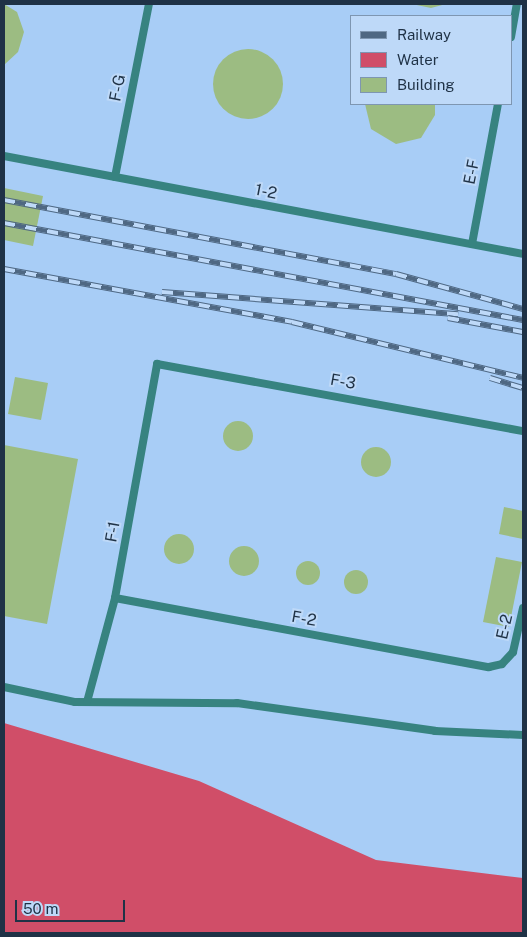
<!DOCTYPE html>
<html>
<head>
<meta charset="utf-8">
<style>
  body { margin:0 }
  #map { position:relative; width:527px; height:937px; overflow:hidden; background:#a8cdf6; font-family:"Public Sans",sans-serif }
  div>[style] { position:absolute }
  .water>* { inset:0; background:#d04e68 }
  .building>* { inset:0; background:#9cbc82 }
  .round { border-radius:50% }
  .lane>* { height:8px; margin:-4px; padding:0 4px; transform-origin:4px; border-radius:4px; background:#378380 }
  .rail>* { height:5.5px; margin-top:-2.75px; transform-origin:0; background:repeating-linear-gradient(90deg,#bed9f8 0 11px,#4f6883 0 22px); box-sizing:border-box; border-block:1px solid #4f6883 }
  span { translate:-50% -50%; white-space:nowrap; text-align:center; line-height:1.15; -webkit-text-stroke:4px #bed9f8; paint-order:stroke }
  .street-label { font-size:16px; color:#1f3246 }
  .frame { position:absolute; inset:0; border:5px solid #1f3246; pointer-events:none }
  .legend { position:absolute; left:350px; top:15px; width:162px; height:90px; box-sizing:border-box; background:#bed9f8; border:1px solid #7e96b1; margin:0; padding:6px 9px; list-style:none; font-size:15px; color:#1f3246 }
  .legend li { display:flex; align-items:center; gap:10px; height:25px }
  .legend b { width:25px; border:1px solid #7e96b1 }
  .scale { position:absolute; left:15px; top:900px; width:110px; height:22px; box-sizing:border-box; border:2px solid #1f3246; border-top:0; padding-left:6px; font-size:15px; line-height:18px; white-space:nowrap; color:#1f3246; -webkit-text-stroke:4px #bed9f8; paint-order:stroke }
</style>
</head>
<body>
<div id="map">
  <div class="water">
    <div style="clip-path:polygon(4px 723px,199px 781px,376px 860px,523px 878px,523px 933px,4px 933px)"></div>
  </div>
  <div class="building">
    <div style="clip-path:polygon(4px 4px,17px 12px,24px 32px,18px 52px,4px 65px)"></div>
    <div style="clip-path:polygon(412px 4px,446px 4px,431px 8px)"></div>
    <div class="round" style="left:213px;top:49px;width:70px;height:70px"></div>
    <div style="clip-path:polygon(365px 104px,435px 104px,435px 115px,421px 138px,396px 144px,371px 129px)"></div>
    <div style="clip-path:polygon(4px 188px,43px 196px,33px 246px,4px 240px)"></div>
    <div style="clip-path:polygon(15px 377px,48px 383px,41px 420px,8px 414px)"></div>
    <div class="round" style="left:223px;top:421px;width:30px;height:30px"></div>
    <div style="clip-path:polygon(4px 445px,78px 459px,47px 624px,4px 616px)"></div>
    <div class="round" style="left:361px;top:447px;width:30px;height:30px"></div>
    <div style="clip-path:polygon(504px 507px,523px 511px,523px 539px,499px 534px)"></div>
    <div class="round" style="left:164px;top:534px;width:30px;height:30px"></div>
    <div class="round" style="left:229px;top:546px;width:30px;height:30px"></div>
    <div style="clip-path:polygon(496px 557px,522px 562px,509px 627px,483px 622px)"></div>
    <div class="round" style="left:296px;top:561px;width:24px;height:24px"></div>
    <div class="round" style="left:344px;top:570px;width:24px;height:24px"></div>
  </div>
  <div class="lane">
    <div style="left:511px;top:37px;width:34px;rotate:-80deg"></div>
    <div style="left:4px;top:156px;width:528px;rotate:10.69deg"></div>
    <div style="left:115px;top:177px;width:176px;rotate:-78.9deg"></div>
    <div style="left:472px;top:244px;width:142px;rotate:-79.5deg"></div>
    <div style="left:115px;top:598px;width:380px;rotate:10.5deg"></div>
    <div style="left:489px;top:667px;width:13px;rotate:-13deg"></div>
    <div style="left:502px;top:664px;width:16px;rotate:-47deg"></div>
    <div style="left:513px;top:652px;width:45px;rotate:-77.2deg"></div>
    <div style="left:4px;top:687px;width:73px;rotate:11.9deg"></div>
    <div style="left:75px;top:702px;width:162px;rotate:0.4deg"></div>
    <div style="left:237px;top:703px;width:200px;rotate:8deg"></div>
    <div style="left:435px;top:731px;width:88px;rotate:2.6deg"></div>
    <div style="left:87px;top:702px;width:108px;rotate:-74.9deg"></div>
    <div style="left:115px;top:598px;width:238px;rotate:-79.8deg"></div>
    <div style="left:157px;top:364px;width:372px;rotate:10.4deg"></div>
  </div>
  <div class="rail">
    <div style="left:4px;top:200px;width:399px;rotate:10.7deg"></div>
    <div style="left:396px;top:274px;width:132px;rotate:15.4deg"></div>
    <div style="left:4px;top:223px;width:528px;rotate:10.59deg"></div>
    <div style="left:4px;top:269px;width:293px;rotate:10.4deg"></div>
    <div style="left:292px;top:322px;width:238px;rotate:13.6deg"></div>
    <div style="left:162px;top:292px;width:297px;rotate:4.3deg"></div>
    <div style="left:448px;top:318px;width:76px;rotate:10.6deg"></div>
    <div style="left:490px;top:378px;width:34px;rotate:17deg"></div>
  </div>
  <div class="street-label">
    <span style="left:118px;top:88px;rotate:-79deg">F-G</span>
    <span style="left:472px;top:172px;rotate:-79deg">E-F</span>
    <span style="left:266px;top:192px;rotate:11deg">1-2</span>
    <span style="left:343px;top:382px;rotate:10deg">F-3</span>
    <span style="left:113px;top:532px;rotate:-80deg">F-1</span>
    <span style="left:304px;top:619px;rotate:10deg">F-2</span>
    <span style="left:505px;top:627px;rotate:-77deg">E-2</span>
  </div>
  <div class="frame"></div>
  <ul class="legend">
  <li><b style="height:6px;background:#4f6883"></b>Railway</li>
  <li><b style="height:14px;background:#d04e68"></b>Water</li>
  <li><b style="height:14px;background:#9cbc82"></b>Building</li>
  </ul>
  <div class="scale">50 m</div>
</div>
</body>
</html>
